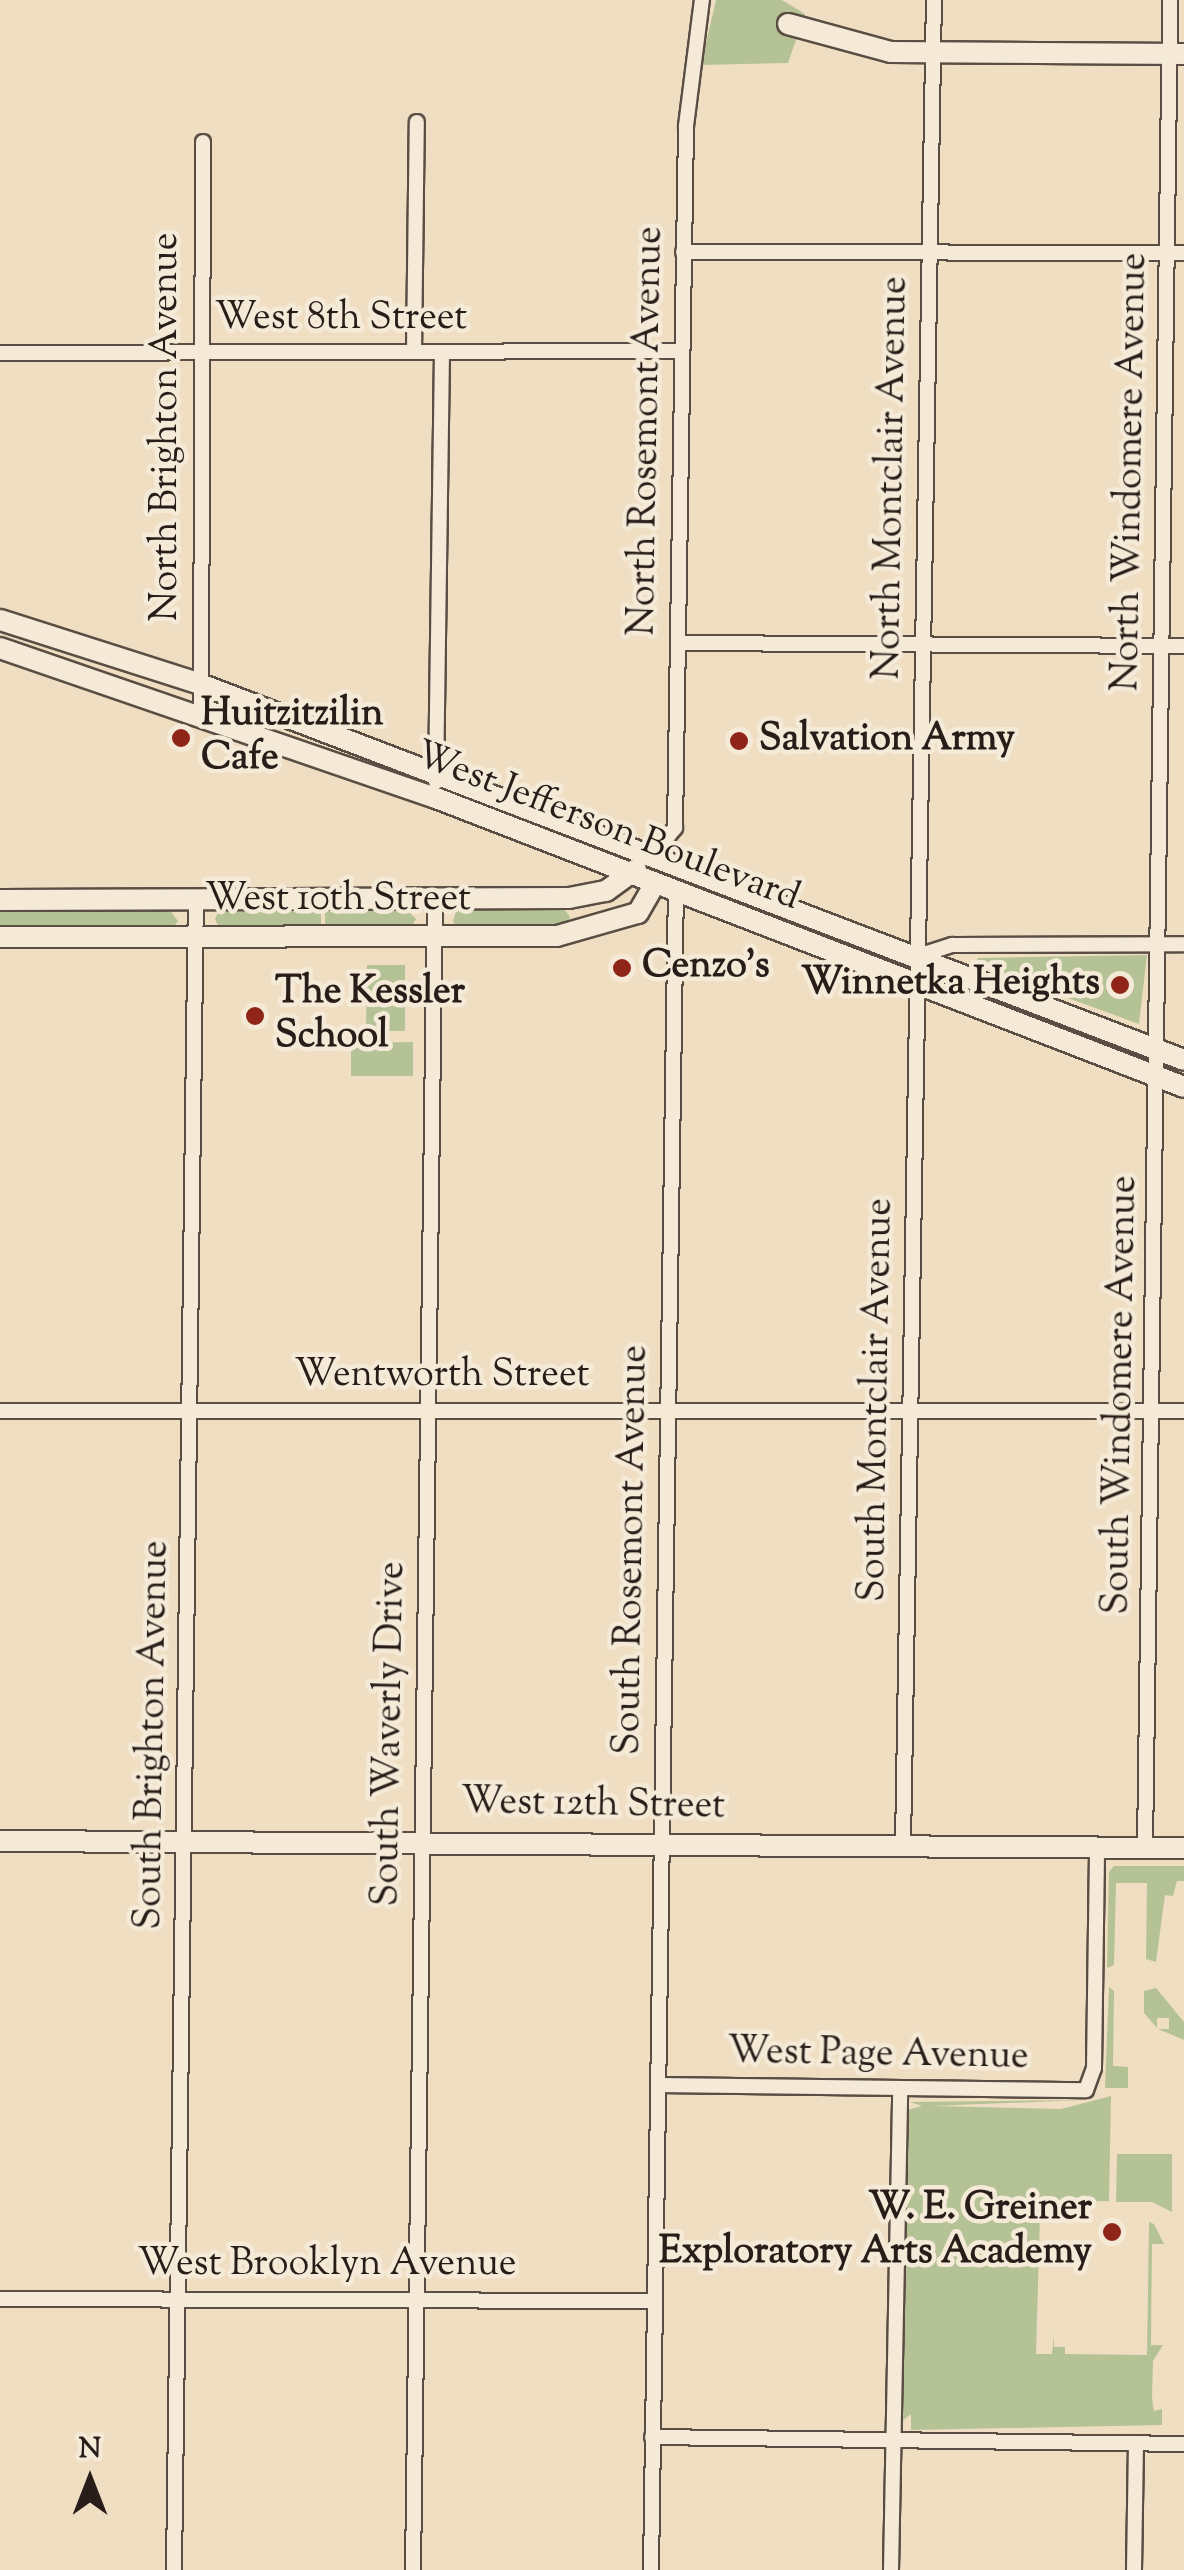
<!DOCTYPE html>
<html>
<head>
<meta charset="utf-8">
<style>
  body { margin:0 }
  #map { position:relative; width:1184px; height:2570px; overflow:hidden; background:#efdec1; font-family:"Sorts Mill Goudy",serif }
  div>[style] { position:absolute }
  .green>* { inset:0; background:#b5c296 }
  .roads { filter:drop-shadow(2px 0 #5a4d43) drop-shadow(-2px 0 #5a4d43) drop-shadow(0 2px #5a4d43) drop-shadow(0 -2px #5a4d43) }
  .street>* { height:14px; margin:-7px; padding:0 7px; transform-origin:7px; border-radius:7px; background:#f5ead7 }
  .secondary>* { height:20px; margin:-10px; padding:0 10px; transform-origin:10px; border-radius:10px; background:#f5ead7 }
  .dots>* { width:28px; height:28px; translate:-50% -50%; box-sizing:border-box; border:5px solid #f5ead7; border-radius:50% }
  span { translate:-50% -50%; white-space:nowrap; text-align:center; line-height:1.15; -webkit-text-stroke:9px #f5ead7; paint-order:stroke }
  .street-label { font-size:38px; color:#291d19 }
  .poi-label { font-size:38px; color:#291d19; font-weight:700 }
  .left { translate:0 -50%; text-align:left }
  .right { translate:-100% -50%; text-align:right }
  .north { position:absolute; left:40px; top:2430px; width:100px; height:100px; -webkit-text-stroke:8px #f5ead7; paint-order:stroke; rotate:0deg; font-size:28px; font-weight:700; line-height:40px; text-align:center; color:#291d19 }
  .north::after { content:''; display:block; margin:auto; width:35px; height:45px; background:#291d19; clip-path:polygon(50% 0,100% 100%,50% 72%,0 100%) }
</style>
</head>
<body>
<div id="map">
  <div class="green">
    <div style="clip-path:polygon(716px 0,782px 0,805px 14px,788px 63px,701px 65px)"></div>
    <div style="clip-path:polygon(563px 907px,570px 917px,565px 928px,456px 926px,453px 921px,457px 908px)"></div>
    <div style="clip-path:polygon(0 908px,168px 908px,178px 921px,171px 930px,0 931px)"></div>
    <div style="clip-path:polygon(321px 908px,321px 930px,220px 929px,215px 919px,220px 909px)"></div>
    <div style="clip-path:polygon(325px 908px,405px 908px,416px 919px,411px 928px,325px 929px)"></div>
    <div style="clip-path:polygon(1147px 955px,1139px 1024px,975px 964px,978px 958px)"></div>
    <div style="clip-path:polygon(367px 965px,405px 965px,405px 1031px,366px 1031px)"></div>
    <div style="clip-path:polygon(413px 1042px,413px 1076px,351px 1076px,351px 1043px)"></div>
    <div style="clip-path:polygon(1114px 1866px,1184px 1866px,1184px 1881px,1177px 1881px,1173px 1896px,1165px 1895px,1156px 1962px,1146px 1959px,1147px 1883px,1116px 1883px,1114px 1965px,1107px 1968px,1109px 1872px)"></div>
    <div style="clip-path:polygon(1109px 1987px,1114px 1991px,1113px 2066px,1128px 2067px,1128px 2088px,1105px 2088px)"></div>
    <div style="clip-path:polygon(1156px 1988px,1184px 2022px,1184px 2040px,1158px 2029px,1169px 2029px,1169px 2018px,1157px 2018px,1157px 2028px,1144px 2013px,1144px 1991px)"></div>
    <div style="clip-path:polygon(1111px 2096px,1109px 2201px,1056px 2202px,1040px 2217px,1036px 2354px,1052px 2354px,1054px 2335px,1054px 2347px,1065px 2347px,1065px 2354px,1147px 2355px,1149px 2222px,1154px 2224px,1164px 2244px,1152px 2244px,1151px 2345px,1163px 2345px,1153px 2361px,1152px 2398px,1154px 2411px,1162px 2409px,1162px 2425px,911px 2430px,911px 2414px,903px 2420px,907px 2110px,922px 2106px,910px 2102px,1083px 2100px,932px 2106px,1061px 2109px)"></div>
    <div style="clip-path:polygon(1117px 2154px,1172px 2154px,1172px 2212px,1152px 2202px,1116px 2202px)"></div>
  </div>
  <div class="roads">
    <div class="street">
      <div style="left:683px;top:252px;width:501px;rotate:0.11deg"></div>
      <div style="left:414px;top:352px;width:230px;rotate:-89.3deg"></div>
      <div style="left:0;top:353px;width:682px;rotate:-0.17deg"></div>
      <div style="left:678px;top:643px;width:506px;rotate:0.34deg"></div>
      <div style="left:201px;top:713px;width:571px;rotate:-89.8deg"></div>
      <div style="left:436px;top:782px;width:430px;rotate:-89.2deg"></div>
      <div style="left:653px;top:855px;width:35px;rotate:-51deg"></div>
      <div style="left:675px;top:828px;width:702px;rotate:-89.1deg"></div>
      <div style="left:686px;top:126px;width:127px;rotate:-82.8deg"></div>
      <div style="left:918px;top:956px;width:36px;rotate:-18deg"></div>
      <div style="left:952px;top:945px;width:232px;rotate:-0.2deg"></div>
      <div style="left:0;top:1411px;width:1184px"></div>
      <div style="left:903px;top:1845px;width:1845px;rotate:-89.04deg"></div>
      <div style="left:1145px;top:1848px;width:1848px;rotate:-89.22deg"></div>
      <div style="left:658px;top:2085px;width:428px;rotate:0.7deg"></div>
      <div style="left:1086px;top:2090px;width:23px;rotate:-70deg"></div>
      <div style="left:1094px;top:2068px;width:220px;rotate:-89.2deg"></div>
      <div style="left:0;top:2299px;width:654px;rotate:0.18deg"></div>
      <div style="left:652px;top:2437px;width:532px;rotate:0.75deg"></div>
      <div style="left:174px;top:2570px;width:1670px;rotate:-89.25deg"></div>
      <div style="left:413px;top:2570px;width:1671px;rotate:-89.25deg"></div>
      <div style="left:651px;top:2570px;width:1679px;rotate:-89.15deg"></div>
      <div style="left:891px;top:2570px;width:482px;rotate:-88.9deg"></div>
      <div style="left:1134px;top:2570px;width:127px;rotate:-89.1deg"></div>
    </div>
    <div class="secondary">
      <div style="left:788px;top:24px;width:107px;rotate:15.2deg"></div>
      <div style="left:891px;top:52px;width:293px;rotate:0.4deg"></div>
      <div style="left:0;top:620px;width:210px;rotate:17.7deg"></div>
      <div style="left:200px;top:684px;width:1053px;rotate:20.91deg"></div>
      <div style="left:0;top:648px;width:461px;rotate:19deg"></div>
      <div style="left:436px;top:798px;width:802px;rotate:21.12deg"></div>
      <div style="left:0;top:900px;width:569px;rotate:-0.2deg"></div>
      <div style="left:569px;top:898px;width:38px;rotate:-11deg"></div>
      <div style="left:606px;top:891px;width:37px;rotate:-36deg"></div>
      <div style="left:0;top:937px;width:557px;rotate:-0.1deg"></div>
      <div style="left:557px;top:936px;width:84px;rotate:-15.9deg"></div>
      <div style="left:638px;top:913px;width:34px;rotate:-60deg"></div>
      <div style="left:0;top:1841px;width:1184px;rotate:0.34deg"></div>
    </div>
  </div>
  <div class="dots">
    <div style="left:181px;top:738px;background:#8f2418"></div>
    <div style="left:739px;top:741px;background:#8f2418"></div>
    <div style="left:622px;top:968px;background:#8f2418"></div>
    <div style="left:1120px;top:985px;background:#8f2418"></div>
    <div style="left:255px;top:1016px;background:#8f2418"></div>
    <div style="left:1112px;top:2232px;background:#8f2418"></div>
  </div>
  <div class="street-label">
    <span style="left:341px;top:320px">West 8th Street</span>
    <span style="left:168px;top:427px;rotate:-90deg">North Brighton Avenue</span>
    <span style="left:648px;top:431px;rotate:-89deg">North Rosemont Avenue</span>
    <span style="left:1132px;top:472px;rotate:-89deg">North Windomere Avenue</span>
    <span style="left:893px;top:478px;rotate:-89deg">North Montclair Avenue</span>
    <span style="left:607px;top:828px;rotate:21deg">West Jefferson Boulevard</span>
    <span style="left:338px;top:901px">West 10th Street</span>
    <span style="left:442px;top:1377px">Wentworth Street</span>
    <span style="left:1122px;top:1395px;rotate:-89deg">South Windomere Avenue</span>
    <span style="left:878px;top:1400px;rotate:-89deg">South Montclair Avenue</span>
    <span style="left:633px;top:1550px;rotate:-89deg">South Rosemont Avenue</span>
    <span style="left:391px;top:1734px;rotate:-89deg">South Waverly Drive</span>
    <span style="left:154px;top:1735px;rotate:-89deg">South Brighton Avenue</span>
    <span style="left:593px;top:1806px;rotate:1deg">West 12th Street</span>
    <span style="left:878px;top:2056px;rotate:1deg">West Page Avenue</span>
    <span style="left:327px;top:2266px">West Brooklyn Avenue</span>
  </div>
  <div class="poi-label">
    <span class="left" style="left:201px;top:738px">Huitzitzilin<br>Cafe</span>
    <span class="left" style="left:759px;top:741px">Salvation Army</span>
    <span class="left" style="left:642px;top:968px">Cenzo's</span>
    <span class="right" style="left:1100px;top:985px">Winnetka Heights</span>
    <span class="left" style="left:275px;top:1016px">The Kessler<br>School</span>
    <span class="right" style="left:1092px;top:2232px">W. E. Greiner<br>Exploratory Arts Academy</span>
  </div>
  <div class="north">N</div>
</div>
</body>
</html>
